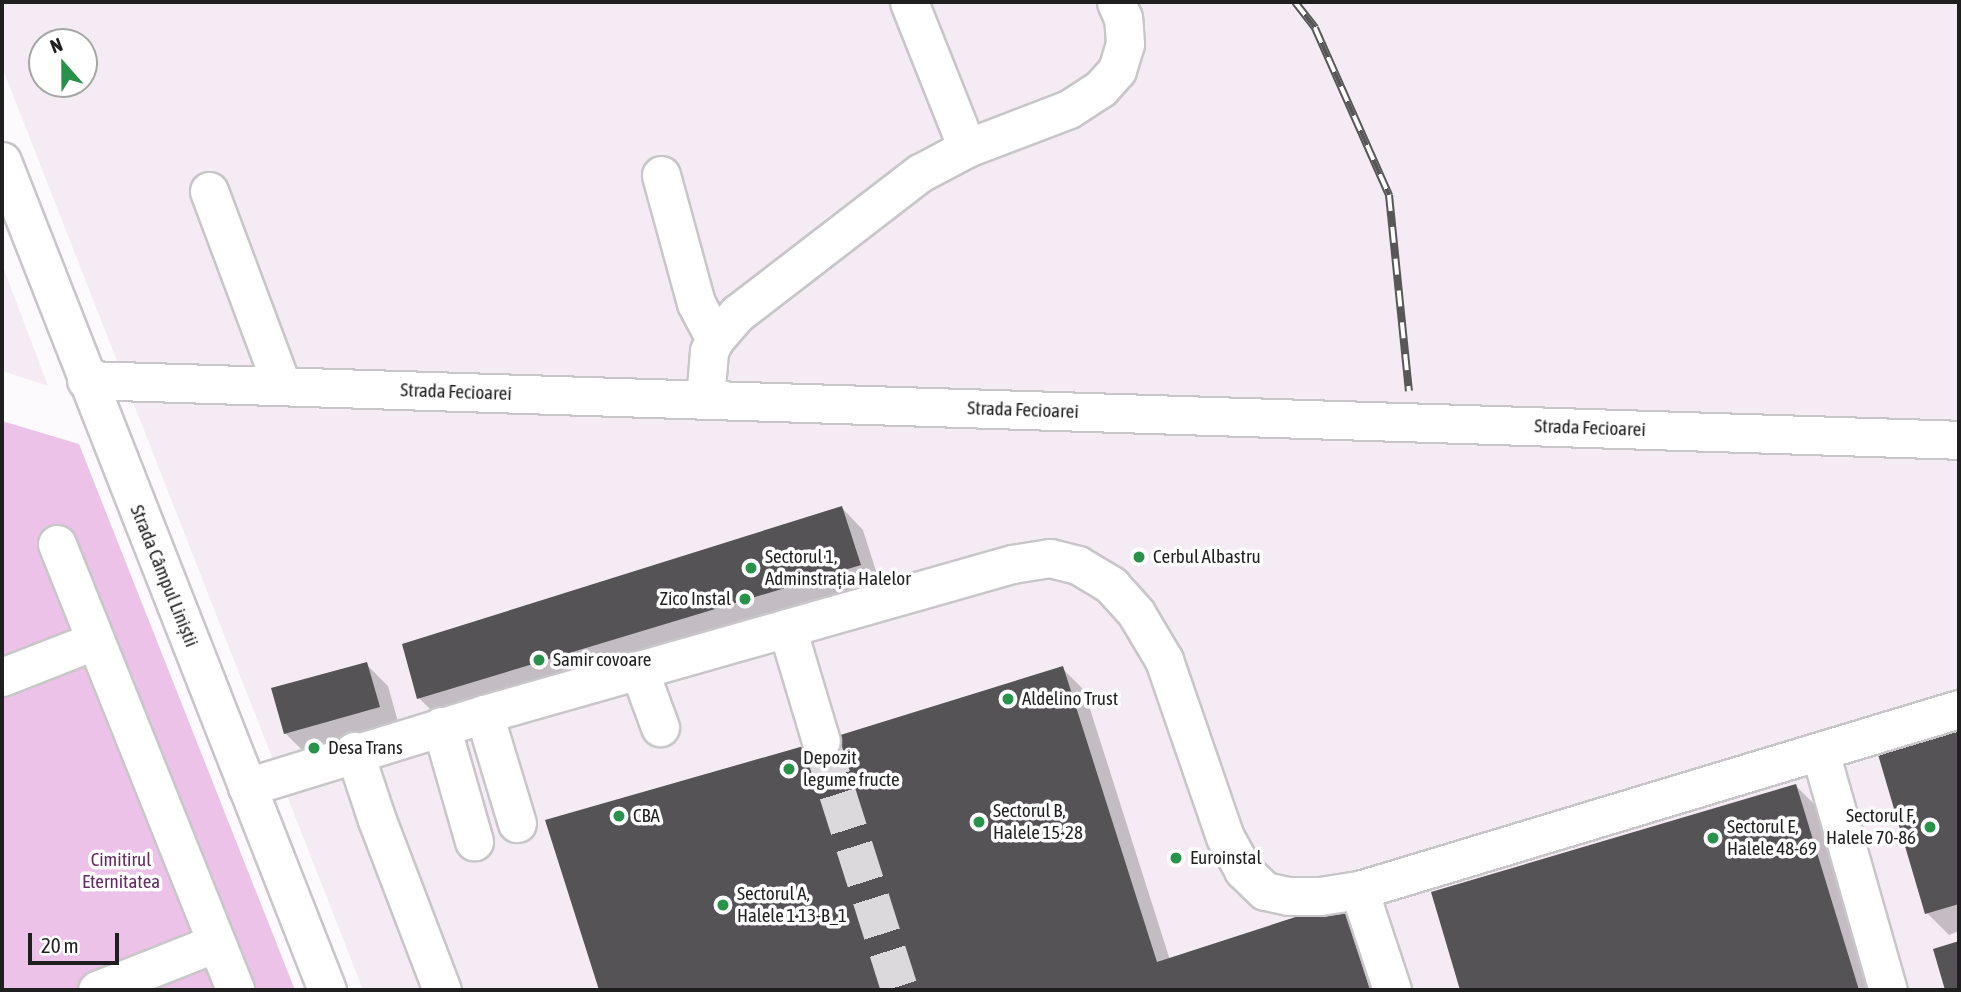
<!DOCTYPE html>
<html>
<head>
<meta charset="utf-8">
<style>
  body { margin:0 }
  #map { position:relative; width:1961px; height:992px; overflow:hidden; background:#fdfafd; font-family:"Asap Condensed",sans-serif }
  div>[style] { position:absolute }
  .built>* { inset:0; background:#f5ebf4 }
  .green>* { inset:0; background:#edc2e8 }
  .shadow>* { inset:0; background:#0003 }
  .building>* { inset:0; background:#565356 }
  .minor-tunnel>* { height:37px; margin-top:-18.5px; transform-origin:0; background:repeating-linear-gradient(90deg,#dcd9dc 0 37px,transparent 0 55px) }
  .roads { filter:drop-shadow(2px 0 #c9c6c9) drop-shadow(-2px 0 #c9c6c9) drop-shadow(0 2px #c9c6c9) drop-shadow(0 -2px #c9c6c9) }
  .minor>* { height:37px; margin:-18.5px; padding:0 18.5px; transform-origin:18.5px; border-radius:18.5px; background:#fff }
  .rail>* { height:8px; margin-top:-4px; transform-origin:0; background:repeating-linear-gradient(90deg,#fff 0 16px,#585658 0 32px); box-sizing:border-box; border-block:2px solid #585658 }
  .dots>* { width:19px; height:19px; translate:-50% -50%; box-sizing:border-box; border:4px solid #fff; border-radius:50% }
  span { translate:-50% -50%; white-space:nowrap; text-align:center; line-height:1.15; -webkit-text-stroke:7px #fff; paint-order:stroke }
  .street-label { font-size:19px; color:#201f20 }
  .poi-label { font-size:19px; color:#201f20 }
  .left { translate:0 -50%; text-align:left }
  .right { translate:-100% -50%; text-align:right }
  .park-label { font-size:19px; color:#642960 }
  .frame { position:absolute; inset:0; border:4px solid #201f20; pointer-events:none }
  .north { position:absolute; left:28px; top:28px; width:70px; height:70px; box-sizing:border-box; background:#fff; border:2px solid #a6a5a6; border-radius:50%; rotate:339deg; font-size:19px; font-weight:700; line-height:28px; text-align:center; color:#201f20 }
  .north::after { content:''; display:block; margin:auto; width:24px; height:32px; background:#28924a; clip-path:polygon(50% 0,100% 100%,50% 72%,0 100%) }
  .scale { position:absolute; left:28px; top:933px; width:91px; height:32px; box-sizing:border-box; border:4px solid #201f20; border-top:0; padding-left:9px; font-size:21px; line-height:24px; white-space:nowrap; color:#201f20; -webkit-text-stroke:5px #fff; paint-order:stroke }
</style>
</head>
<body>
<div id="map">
  <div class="built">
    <div style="clip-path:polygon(evenodd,2px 2px,1959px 2px,1959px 990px,363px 990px,2px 67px,2px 2px,42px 42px,84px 42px,84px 84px,42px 84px,42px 42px)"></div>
    <div style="clip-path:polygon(2px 264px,48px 386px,2px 371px)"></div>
  </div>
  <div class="green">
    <div style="clip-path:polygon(2px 421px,79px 444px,295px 990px,2px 990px)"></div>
  </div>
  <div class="shadow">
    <div style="clip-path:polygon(842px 508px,863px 530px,881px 587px,441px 720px,419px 698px)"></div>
    <div style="clip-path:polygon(366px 664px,388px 686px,400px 729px,307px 755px,285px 733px)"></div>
    <div style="clip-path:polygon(1062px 668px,1084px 690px,1170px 960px,1342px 904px,1364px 926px,1384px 990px,601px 990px,548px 821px,822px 743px)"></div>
    <div style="clip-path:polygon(1959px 728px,1959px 931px,1949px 935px,1927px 913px,1879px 752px)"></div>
    <div style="clip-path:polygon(1796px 786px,1818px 808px,1873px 990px,1462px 990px,1433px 893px)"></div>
  </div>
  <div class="building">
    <div style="clip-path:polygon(842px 506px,861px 565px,417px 699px,402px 644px)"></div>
    <div style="clip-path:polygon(367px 662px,380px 707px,284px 734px,271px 688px)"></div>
    <div style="clip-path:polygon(1063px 666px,1157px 962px,1342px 902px,1370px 990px,599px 990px,545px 820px,821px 741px)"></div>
    <div style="clip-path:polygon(1959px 727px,1959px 904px,1925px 914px,1877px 751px)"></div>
    <div style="clip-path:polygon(1796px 784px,1859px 990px,1460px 990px,1431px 892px)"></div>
    <div style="clip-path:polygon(1959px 941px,1959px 990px,1945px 990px,1933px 949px)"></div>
  </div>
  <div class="minor-tunnel">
    <div style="left:821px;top:741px;width:261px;rotate:72.4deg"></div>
  </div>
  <div class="roads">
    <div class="minor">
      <div style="left:909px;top:2px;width:157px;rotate:68.3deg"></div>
      <div style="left:2px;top:161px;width:890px;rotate:68.59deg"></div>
      <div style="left:661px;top:175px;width:133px;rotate:74.7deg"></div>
      <div style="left:696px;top:303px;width:41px;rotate:62.2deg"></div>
      <div style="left:209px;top:191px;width:208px;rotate:69.5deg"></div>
      <div style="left:86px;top:380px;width:1874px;rotate:1.83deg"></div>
      <div style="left:705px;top:400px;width:49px;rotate:-85.3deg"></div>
      <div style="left:709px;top:351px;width:13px;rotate:-63deg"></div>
      <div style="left:715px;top:339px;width:35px;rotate:-49deg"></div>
      <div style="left:738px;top:313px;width:230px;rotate:-37.6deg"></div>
      <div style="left:920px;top:173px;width:53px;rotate:-28deg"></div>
      <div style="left:967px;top:148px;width:109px;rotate:-20.9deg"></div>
      <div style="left:1069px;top:109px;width:38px;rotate:-33deg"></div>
      <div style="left:1101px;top:88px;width:24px;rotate:-48deg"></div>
      <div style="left:1117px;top:70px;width:27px;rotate:-73deg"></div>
      <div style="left:1125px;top:44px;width:26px;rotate:-94deg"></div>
      <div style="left:1123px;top:18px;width:17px;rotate:-114deg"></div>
      <div style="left:57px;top:544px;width:480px;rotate:68.2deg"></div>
      <div style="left:787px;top:628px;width:118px;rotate:73.3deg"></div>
      <div style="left:639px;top:670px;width:61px;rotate:69.8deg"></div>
      <div style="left:2px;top:677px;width:99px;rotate:-21.4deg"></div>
      <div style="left:484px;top:714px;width:114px;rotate:73.2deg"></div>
      <div style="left:441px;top:726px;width:120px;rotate:74deg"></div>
      <div style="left:354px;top:751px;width:73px;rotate:71.6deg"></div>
      <div style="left:377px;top:820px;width:182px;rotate:69.1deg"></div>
      <div style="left:1820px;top:752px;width:248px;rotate:74.1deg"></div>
      <div style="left:247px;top:787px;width:248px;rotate:-17.1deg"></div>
      <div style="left:484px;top:714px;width:549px;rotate:-15.86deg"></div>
      <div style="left:1012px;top:564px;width:38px;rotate:-9deg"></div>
      <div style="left:1050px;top:558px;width:29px;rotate:14deg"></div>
      <div style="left:1078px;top:565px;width:39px;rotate:31deg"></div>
      <div style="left:1111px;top:585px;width:38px;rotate:48deg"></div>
      <div style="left:1136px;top:613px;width:55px;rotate:59.2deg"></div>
      <div style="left:1164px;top:660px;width:187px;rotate:71deg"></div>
      <div style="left:1225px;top:837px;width:38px;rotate:61deg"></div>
      <div style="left:1243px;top:870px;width:30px;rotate:44deg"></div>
      <div style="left:1265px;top:891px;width:24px;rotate:12deg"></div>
      <div style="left:1288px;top:896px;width:32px"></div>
      <div style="left:1320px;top:896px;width:39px;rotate:-9deg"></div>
      <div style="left:1359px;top:890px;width:627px;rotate:-16.79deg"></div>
      <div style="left:1359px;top:890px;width:105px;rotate:71.7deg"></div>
      <div style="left:97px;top:990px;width:128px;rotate:-21.6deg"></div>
    </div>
  </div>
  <div class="rail">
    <div style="left:1295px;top:2px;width:33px;rotate:52deg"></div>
    <div style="left:1315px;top:28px;width:183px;rotate:66.1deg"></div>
    <div style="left:1389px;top:195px;width:197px;rotate:84.2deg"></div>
  </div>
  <div class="dots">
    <div style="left:1139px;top:557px;background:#28924a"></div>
    <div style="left:751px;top:568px;background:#28924a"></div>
    <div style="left:745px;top:599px;background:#28924a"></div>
    <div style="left:539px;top:660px;background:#28924a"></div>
    <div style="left:1008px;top:699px;background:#28924a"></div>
    <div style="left:314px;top:748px;background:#28924a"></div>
    <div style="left:789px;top:769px;background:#28924a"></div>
    <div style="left:619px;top:816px;background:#28924a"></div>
    <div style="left:979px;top:822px;background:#28924a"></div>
    <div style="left:1930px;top:827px;background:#28924a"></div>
    <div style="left:1713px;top:838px;background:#28924a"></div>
    <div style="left:1176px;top:858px;background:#28924a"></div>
    <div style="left:723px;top:905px;background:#28924a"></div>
  </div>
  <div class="street-label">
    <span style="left:456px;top:392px;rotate:2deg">Strada Fecioarei</span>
    <span style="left:1023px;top:410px;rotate:2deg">Strada Fecioarei</span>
    <span style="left:1590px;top:428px;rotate:2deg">Strada Fecioarei</span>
    <span style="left:164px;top:576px;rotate:68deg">Strada Câmpul Liniștii</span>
  </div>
  <div class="poi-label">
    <span class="left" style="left:765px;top:568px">Sectorul 1,<br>Adminstrația Halelor</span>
    <span class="left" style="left:1153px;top:557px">Cerbul Albastru</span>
    <span class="right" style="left:731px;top:599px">Zico Instal</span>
    <span class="left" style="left:553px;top:660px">Samir covoare</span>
    <span class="left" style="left:1022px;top:699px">Aldelino Trust</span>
    <span class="left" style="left:328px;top:748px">Desa Trans</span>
    <span class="left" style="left:803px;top:769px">Depozit<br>legume fructe</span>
    <span class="left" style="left:993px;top:822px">Sectorul B,<br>Halele 15-28</span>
    <span class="left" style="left:633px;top:816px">CBA</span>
    <span class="right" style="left:1916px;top:827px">Sectorul F,<br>Halele 70-86</span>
    <span class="left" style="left:1727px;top:838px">Sectorul E,<br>Halele 48-69</span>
    <span class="left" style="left:1190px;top:858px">Euroinstal</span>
    <span class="left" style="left:737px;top:905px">Sectorul A,<br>Halele 1-13-B_1</span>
  </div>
  <div class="park-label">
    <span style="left:121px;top:871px">Cimitirul<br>Eternitatea</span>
  </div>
  <div class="frame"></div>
  <div class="north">N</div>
  <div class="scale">20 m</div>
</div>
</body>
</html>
